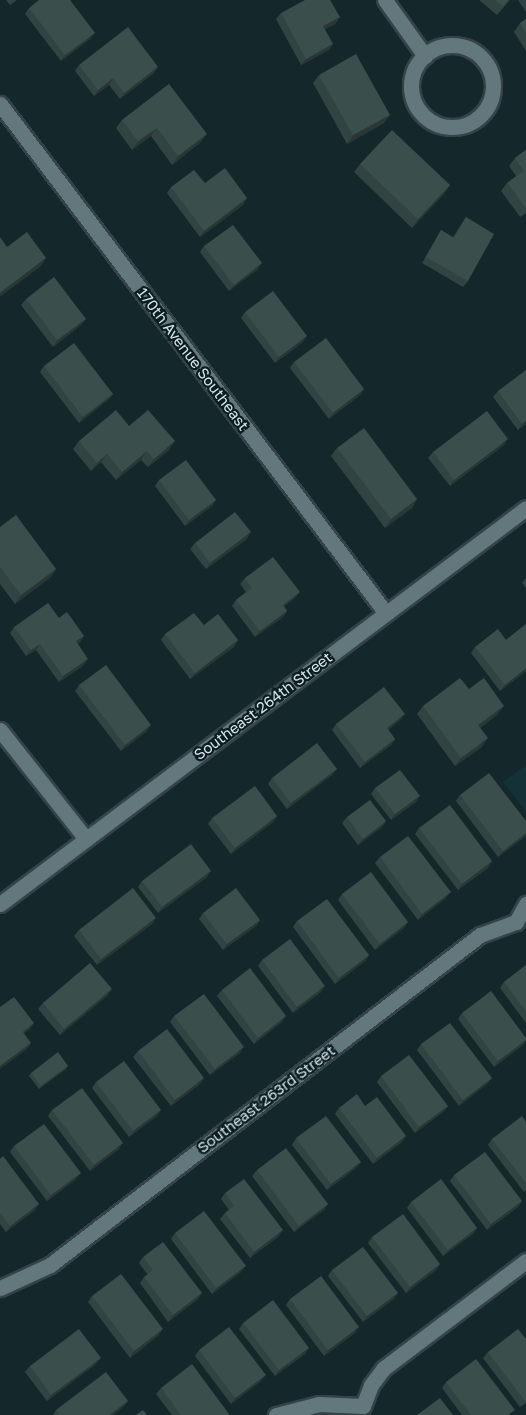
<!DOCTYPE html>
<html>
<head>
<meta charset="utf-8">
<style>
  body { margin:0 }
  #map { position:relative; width:526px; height:1415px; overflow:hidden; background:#14272b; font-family:"Golos Text",sans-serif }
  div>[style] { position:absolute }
  .built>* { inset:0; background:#143137 }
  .roads { filter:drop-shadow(2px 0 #354346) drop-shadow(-2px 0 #354346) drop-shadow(0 2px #354346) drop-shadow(0 -2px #354346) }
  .minor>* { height:15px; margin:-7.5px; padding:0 7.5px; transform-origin:7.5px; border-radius:7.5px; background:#62787d }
  .minor>.ring { margin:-7.5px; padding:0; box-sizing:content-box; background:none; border:15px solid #62787d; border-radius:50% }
  .wall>* { inset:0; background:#324441 }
  .shaded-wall>* { inset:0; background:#293735 }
  .building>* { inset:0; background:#3a4f4c }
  span { translate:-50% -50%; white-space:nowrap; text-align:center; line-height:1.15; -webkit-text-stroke:4.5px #0a1d21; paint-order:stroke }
  .street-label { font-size:15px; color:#d8e4e6 }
</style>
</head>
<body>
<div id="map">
  <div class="built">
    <div style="clip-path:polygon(526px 765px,526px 812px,503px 782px)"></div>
  </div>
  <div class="roads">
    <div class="minor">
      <div style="left:385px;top:0;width:69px;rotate:54.5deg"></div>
      <div class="ring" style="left:411px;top:45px;width:67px;height:67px"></div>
      <div style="left:0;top:104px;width:639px;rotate:52.83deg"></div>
      <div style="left:0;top:730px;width:139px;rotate:51.7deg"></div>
      <div style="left:0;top:904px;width:658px;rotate:-36.97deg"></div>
      <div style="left:0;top:1288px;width:55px;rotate:-24.7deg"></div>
      <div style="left:50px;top:1265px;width:542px;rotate:-37.5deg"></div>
      <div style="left:480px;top:935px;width:38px;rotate:-20deg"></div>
      <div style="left:516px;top:922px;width:21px;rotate:-61deg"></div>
      <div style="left:276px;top:1415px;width:44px;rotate:-14.3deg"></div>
      <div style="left:319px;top:1404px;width:44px;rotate:2.6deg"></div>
      <div style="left:363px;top:1406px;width:22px;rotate:-69deg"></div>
      <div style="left:371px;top:1385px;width:21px;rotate:-53deg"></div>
      <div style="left:384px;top:1368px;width:178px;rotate:-37deg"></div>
    </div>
  </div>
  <div class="wall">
    <div style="clip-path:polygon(6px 0,17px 0,10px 5px)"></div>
    <div style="clip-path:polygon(479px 0,510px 0,497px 15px)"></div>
    <div style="clip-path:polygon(518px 0,526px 0,526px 12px)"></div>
    <div style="clip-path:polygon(29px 8px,90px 39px,61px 61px,25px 14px)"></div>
    <div style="clip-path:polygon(281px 13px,340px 17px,335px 24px,325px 29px,329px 50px,301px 65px,276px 19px)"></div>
    <div style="clip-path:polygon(526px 19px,526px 51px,514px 32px,520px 23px)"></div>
    <div style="clip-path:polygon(79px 65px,154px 73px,120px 99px,109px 85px,94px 96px,75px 71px)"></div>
    <div style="clip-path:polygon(319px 75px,384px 123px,347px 144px,313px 83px)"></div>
    <div style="clip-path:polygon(169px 84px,201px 142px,172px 165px,151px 136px,132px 150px,116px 128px,122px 120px)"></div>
    <div style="clip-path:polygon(526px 150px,526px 213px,520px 217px,501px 191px,507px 183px,516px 176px,509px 166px,515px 158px)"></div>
    <div style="clip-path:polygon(360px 164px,450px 185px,444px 194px,412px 228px,354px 172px)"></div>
    <div style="clip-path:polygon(205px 183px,247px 198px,243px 205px,200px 237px,167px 193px,171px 187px)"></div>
    <div style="clip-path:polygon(466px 217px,468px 281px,463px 287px,422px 263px,441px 230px,453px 237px)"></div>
    <div style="clip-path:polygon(204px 246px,258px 269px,229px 291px,200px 252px)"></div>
    <div style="clip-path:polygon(26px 299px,81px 325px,53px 347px,21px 305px)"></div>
    <div style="clip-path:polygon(245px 312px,303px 342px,275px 363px,241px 318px)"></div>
    <div style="clip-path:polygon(294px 362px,364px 389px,360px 395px,329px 419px,290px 368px)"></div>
    <div style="clip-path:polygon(44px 366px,113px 394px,108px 400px,79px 423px,40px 372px)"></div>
    <div style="clip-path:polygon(498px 391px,526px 424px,518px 430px,493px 397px)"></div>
    <div style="clip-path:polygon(129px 426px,169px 450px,148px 467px,141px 460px,116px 480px,101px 462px,91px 471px,73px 449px,79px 441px)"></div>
    <div style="clip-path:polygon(504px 445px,450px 486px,428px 458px,433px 452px)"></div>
    <div style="clip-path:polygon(337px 448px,417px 499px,412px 508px,385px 528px,331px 456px)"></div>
    <div style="clip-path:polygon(159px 480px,216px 500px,212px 506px,185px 526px,155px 486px)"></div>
    <div style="clip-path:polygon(0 527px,56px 569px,51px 577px,15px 604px,0 584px)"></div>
    <div style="clip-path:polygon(247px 539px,206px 569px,190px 549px,195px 543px)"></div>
    <div style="clip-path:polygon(245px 578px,295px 598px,284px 606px,287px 611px,283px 617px,255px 637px,232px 606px,236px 600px,246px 592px,240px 584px)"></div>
    <div style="clip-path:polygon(526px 578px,526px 588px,522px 583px)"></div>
    <div style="clip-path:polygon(59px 618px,84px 636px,80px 642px,77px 644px,84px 665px,59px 682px,36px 650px,26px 656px,10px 633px,14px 627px)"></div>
    <div style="clip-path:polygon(526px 624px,526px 671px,500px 691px,471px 653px,475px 647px,506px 640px)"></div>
    <div style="clip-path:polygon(204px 625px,238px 640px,234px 647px,190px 679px,161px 640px,165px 634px)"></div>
    <div style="clip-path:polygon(79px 685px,147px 731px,121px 751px,75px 691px)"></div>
    <div style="clip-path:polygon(469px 689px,498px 714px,480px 728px,482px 747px,455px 766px,417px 714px,423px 706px)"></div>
    <div style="clip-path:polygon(400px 720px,388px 730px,395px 739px,391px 745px,360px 768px,332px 730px,336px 724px)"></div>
    <div style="clip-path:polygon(337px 769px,332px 775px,287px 809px,268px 784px,272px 778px)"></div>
    <div style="clip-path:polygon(375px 788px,416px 802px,391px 820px,371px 794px)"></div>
    <div style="clip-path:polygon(460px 795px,526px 821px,526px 836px,498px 857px,456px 801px)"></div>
    <div style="clip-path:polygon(277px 816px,273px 822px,231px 854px,208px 824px,212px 818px)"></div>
    <div style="clip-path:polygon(347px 817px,386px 821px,382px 827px,358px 845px,342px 823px)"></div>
    <div style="clip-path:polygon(419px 828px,492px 861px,488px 868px,458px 890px,415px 834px)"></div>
    <div style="clip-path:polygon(380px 857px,446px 898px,418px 920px,375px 863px)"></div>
    <div style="clip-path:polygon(207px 877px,158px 913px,138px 887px,142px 881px)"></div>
    <div style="clip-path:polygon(342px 894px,408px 922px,404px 928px,375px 950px,338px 900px)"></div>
    <div style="clip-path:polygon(203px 913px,260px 920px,256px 926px,223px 950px,199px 919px)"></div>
    <div style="clip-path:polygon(297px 921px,369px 955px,365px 961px,335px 984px,293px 927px)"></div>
    <div style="clip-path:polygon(152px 924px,97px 965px,74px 936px,79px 930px)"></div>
    <div style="clip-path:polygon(262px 960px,321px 992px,293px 1013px,258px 966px)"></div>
    <div style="clip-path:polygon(526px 965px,526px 1023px,500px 988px,504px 982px)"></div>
    <div style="clip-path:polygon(222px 990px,282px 1022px,254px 1044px,217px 996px)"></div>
    <div style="clip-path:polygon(108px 995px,60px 1035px,38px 1009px,43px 1003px)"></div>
    <div style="clip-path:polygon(462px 1013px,526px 1038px,526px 1040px,523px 1045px,494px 1067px,458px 1019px)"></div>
    <div style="clip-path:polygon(174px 1016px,240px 1053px,210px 1075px,170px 1022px)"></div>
    <div style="clip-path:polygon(421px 1044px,492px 1078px,487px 1084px,459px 1106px,417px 1050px)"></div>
    <div style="clip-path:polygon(138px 1051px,200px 1084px,171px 1106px,133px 1057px)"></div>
    <div style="clip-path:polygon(68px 1066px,66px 1069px,39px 1089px,29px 1076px,31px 1073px)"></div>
    <div style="clip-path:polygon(381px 1076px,448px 1106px,443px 1112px,415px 1133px,377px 1082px)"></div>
    <div style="clip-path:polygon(96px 1082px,157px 1116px,129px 1137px,92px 1088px)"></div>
    <div style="clip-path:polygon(339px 1108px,402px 1142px,373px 1164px,335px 1114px)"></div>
    <div style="clip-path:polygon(52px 1110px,119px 1149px,90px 1171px,48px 1116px)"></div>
    <div style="clip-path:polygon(526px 1122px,526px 1190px,524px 1192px,488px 1145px,492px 1139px)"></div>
    <div style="clip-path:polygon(296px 1138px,356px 1168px,327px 1190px,292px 1145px)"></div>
    <div style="clip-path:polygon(14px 1146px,76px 1179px,47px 1201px,10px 1152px)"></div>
    <div style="clip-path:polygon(0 1159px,35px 1210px,6px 1232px,0 1224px)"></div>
    <div style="clip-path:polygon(257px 1170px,328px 1204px,324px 1210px,294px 1232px,252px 1176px)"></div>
    <div style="clip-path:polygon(454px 1175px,522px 1201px,518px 1207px,487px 1230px,450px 1181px)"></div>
    <div style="clip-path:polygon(225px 1193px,279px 1236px,250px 1258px,220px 1219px,225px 1213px,229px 1210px,221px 1199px)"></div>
    <div style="clip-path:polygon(411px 1202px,477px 1228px,473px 1234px,443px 1256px,407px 1208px)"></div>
    <div style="clip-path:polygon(175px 1233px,241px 1272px,212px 1294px,171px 1239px)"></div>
    <div style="clip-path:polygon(372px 1237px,440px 1264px,436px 1270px,406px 1293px,368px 1243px)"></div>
    <div style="clip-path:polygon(143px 1257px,198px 1299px,168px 1322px,140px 1283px,144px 1277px,148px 1275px,139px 1263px)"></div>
    <div style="clip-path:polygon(332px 1270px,394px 1299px,363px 1322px,328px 1276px)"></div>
    <div style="clip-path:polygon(92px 1296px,159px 1335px,130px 1358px,88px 1302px)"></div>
    <div style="clip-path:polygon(290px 1299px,355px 1333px,324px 1356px,286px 1305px)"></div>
    <div style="clip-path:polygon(243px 1323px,305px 1354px,275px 1376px,239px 1329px)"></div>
    <div style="clip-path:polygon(526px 1339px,526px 1403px,520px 1407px,483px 1358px,488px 1352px)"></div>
    <div style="clip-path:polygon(199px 1350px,261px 1381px,231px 1404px,195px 1356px)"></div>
    <div style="clip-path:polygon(96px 1364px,47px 1401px,25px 1372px,30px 1366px)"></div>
    <div style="clip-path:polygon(446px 1382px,511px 1415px,462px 1415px,442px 1388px)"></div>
    <div style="clip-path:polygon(161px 1388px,228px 1415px,172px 1415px,156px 1394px)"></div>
    <div style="clip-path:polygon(128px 1401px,123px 1407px,113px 1415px,53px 1415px,56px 1410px)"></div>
  </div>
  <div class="shaded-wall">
    <div style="clip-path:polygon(340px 17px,335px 24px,319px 32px,323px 26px)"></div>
    <div style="clip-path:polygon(95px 33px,90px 39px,61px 61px,65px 55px)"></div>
    <div style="clip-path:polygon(333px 44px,329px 50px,301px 65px,306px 59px)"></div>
    <div style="clip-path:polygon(158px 67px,154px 73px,120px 99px,124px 93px)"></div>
    <div style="clip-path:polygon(113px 78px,109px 85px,94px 96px,98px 90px)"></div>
    <div style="clip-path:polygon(390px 115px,384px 123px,347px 144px,353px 135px)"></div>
    <div style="clip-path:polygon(157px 128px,151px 136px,132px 150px,138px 141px)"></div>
    <div style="clip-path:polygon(207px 134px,201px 142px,172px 165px,178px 156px)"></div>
    <div style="clip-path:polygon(450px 185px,444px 194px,412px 228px,418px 219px)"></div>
    <div style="clip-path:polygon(247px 198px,243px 205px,200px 237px,204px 231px)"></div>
    <div style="clip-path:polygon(46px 258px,40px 267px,0 297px,0 293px)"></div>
    <div style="clip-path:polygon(262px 263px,258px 269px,229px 291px,234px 285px)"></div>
    <div style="clip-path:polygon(86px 319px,81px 325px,53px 347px,57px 340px)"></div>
    <div style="clip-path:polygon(307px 336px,303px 342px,275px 363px,279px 357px)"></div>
    <div style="clip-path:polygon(364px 389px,360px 395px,329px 419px,333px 413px)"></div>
    <div style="clip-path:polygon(113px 394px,108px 400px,79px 423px,83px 417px)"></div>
    <div style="clip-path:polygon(526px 421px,526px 424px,518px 430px,522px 424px)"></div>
    <div style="clip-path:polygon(508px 439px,504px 445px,450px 486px,454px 480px)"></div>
    <div style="clip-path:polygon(175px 441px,169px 450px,148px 467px,154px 459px)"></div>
    <div style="clip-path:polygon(147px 451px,141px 460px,116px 480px,122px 472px)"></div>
    <div style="clip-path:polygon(107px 454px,101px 462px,91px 471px,97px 463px)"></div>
    <div style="clip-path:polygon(417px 499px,412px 508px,385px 528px,391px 519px)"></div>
    <div style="clip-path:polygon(216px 500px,212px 506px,185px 526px,189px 520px)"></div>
    <div style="clip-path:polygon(251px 532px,247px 539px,206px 569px,210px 563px)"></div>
    <div style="clip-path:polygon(56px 569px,51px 577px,15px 604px,21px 595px)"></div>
    <div style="clip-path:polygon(300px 592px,295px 598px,278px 611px,283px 605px)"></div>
    <div style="clip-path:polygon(287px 611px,283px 617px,255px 637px,260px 631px)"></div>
    <div style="clip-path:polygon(84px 636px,80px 642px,72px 648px,76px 641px)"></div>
    <div style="clip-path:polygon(238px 640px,234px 647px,190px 679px,195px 673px)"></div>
    <div style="clip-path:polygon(40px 644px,36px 650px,26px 656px,31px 650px)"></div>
    <div style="clip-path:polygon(88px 659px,84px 665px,59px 682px,63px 676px)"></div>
    <div style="clip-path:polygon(526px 668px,526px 671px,500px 691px,505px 685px)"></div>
    <div style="clip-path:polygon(504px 706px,498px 714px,472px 733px,478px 725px)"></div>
    <div style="clip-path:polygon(405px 714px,400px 720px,383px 734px,387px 728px)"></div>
    <div style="clip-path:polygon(151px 725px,147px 731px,121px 751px,125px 745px)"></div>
    <div style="clip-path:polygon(488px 738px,482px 747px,455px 766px,461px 758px)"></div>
    <div style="clip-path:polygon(395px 739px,391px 745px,360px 768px,365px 762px)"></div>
    <div style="clip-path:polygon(337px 769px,332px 775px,287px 809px,291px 803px)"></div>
    <div style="clip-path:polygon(420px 796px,416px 802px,391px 820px,395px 814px)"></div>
    <div style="clip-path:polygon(277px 816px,273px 822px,231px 854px,235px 848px)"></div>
    <div style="clip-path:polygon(386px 821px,382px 827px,358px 845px,363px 839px)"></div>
    <div style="clip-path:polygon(526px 833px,526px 836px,498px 857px,503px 851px)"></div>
    <div style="clip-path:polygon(492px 861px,488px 868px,458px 890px,462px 884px)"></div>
    <div style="clip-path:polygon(211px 871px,207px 877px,158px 913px,162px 907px)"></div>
    <div style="clip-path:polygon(451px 892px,446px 898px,418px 920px,422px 914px)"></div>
    <div style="clip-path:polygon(156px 918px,152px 924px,97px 965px,101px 959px)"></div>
    <div style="clip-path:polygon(260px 920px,256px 926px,223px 950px,227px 944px)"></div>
    <div style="clip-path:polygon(408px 922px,404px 928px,375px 950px,380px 944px)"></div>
    <div style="clip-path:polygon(369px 955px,365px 961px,335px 984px,339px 978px)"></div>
    <div style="clip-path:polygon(325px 986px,321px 992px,293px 1013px,297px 1007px)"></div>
    <div style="clip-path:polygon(112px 989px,108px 995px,60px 1035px,64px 1029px)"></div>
    <div style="clip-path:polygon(286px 1016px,282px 1022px,254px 1044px,258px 1038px)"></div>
    <div style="clip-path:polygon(34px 1023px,30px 1029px,18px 1038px,23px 1032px)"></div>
    <div style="clip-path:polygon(526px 1040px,523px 1045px,494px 1067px,498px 1061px)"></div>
    <div style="clip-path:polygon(31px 1043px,27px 1049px,0 1069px,0 1066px)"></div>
    <div style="clip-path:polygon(244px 1047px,240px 1053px,210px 1075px,215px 1069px)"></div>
    <div style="clip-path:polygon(68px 1066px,66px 1069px,39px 1089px,41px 1086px)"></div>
    <div style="clip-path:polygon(204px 1078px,200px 1084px,171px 1106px,175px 1100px)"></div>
    <div style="clip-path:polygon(492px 1078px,487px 1084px,459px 1106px,463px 1100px)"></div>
    <div style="clip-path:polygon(448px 1106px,443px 1112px,415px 1133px,419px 1127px)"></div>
    <div style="clip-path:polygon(161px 1110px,157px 1116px,129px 1137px,133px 1131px)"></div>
    <div style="clip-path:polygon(406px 1136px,402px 1142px,373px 1164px,377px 1158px)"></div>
    <div style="clip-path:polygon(123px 1143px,119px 1149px,90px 1171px,94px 1165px)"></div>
    <div style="clip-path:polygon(361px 1162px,356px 1168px,327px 1190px,331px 1184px)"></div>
    <div style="clip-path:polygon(81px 1173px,76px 1179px,47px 1201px,51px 1195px)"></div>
    <div style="clip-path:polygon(522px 1201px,518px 1207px,487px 1230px,491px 1224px)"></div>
    <div style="clip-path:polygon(39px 1204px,35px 1210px,6px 1232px,10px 1226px)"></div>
    <div style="clip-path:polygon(328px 1204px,324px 1210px,294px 1232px,299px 1226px)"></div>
    <div style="clip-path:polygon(477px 1228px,473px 1234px,443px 1256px,448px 1250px)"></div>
    <div style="clip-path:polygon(283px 1230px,279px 1236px,250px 1258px,254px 1252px)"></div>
    <div style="clip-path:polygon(440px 1264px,436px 1270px,406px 1293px,410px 1287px)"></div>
    <div style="clip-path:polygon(246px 1266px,241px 1272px,212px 1294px,216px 1288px)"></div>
    <div style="clip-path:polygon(202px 1293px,198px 1299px,168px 1322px,173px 1315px)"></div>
    <div style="clip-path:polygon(398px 1293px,394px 1299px,363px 1322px,367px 1316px)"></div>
    <div style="clip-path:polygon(359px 1327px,355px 1333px,324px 1356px,328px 1350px)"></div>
    <div style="clip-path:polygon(163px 1329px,159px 1335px,130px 1358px,134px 1351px)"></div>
    <div style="clip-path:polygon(309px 1348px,305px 1354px,275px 1376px,279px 1370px)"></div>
    <div style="clip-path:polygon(101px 1358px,96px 1364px,47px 1401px,51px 1395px)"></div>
    <div style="clip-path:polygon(266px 1375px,261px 1381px,231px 1404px,235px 1398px)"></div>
    <div style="clip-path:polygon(128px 1401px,123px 1407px,113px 1415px,109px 1415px)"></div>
  </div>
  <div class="building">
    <div style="clip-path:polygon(39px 0,70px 0,95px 33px,65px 55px,29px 8px)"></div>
    <div style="clip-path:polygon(305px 0,330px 0,340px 17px,323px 26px,333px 44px,306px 59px,281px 13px)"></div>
    <div style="clip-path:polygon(495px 0,508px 0,503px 6px)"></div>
    <div style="clip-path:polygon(526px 19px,526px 33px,520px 23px)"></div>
    <div style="clip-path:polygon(128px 27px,158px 67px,124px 93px,113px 78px,98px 90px,79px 65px)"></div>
    <div style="clip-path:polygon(356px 54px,390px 115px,353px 135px,319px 75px)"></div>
    <div style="clip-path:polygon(169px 84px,207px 134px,178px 156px,157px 128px,138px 141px,122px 120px)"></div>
    <div style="clip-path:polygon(392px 130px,450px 185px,418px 219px,360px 164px)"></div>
    <div style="clip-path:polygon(526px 150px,526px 208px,507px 183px,524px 171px,515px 158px)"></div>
    <div style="clip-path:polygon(225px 168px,247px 198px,204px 231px,171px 187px,194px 170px,205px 183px)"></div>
    <div style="clip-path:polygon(466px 217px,494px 234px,468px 281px,426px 257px,441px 230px,454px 238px)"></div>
    <div style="clip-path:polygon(233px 225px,262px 263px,234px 285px,204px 246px)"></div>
    <div style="clip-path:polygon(27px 232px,46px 258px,0 293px,0 237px,7px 247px)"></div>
    <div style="clip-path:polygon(54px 277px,86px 319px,57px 340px,26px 299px)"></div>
    <div style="clip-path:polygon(273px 291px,307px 336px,279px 357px,245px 312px)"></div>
    <div style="clip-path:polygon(326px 338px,364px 389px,333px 413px,294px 362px)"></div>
    <div style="clip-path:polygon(74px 343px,113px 394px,83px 417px,44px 366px)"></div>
    <div style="clip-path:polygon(526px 370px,526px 421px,522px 424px,498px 391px)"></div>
    <div style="clip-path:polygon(116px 410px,129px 426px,148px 410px,175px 441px,154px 459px,147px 451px,122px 472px,107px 454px,97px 463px,79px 441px)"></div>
    <div style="clip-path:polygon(487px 411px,508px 439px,454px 480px,433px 452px)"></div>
    <div style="clip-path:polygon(364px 428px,417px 499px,391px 519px,337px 448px)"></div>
    <div style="clip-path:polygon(186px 460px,216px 500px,189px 520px,159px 480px)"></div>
    <div style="clip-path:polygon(235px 512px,251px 532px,210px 563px,195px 543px)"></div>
    <div style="clip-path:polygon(16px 515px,56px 569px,21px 595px,0 567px,0 527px)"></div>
    <div style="clip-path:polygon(273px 557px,300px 592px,283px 605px,287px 611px,260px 631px,236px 600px,252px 588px,245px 578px)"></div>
    <div style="clip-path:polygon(48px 603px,59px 618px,67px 612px,84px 636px,76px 641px,88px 659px,63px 676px,40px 644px,31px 650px,14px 627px)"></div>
    <div style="clip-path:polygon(194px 613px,204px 625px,218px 614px,238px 640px,195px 673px,165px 634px)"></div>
    <div style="clip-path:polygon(526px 624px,526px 668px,505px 685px,475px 647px,498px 629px,506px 640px)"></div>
    <div style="clip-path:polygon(106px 665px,151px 725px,125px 745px,79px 685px)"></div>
    <div style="clip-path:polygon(460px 678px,469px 689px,484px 678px,504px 706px,478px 725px,488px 738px,461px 758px,423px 706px)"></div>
    <div style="clip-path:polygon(384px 687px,405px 714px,387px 728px,395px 739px,365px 762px,336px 724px)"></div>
    <div style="clip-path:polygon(317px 743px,337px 769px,291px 803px,272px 778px)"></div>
    <div style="clip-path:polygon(400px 770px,420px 796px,395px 814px,375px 788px)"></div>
    <div style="clip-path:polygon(489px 773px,526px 821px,526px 833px,503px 851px,460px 795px)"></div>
    <div style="clip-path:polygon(255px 786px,277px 816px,235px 848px,212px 818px)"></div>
    <div style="clip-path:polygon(370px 800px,386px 821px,363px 839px,347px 817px)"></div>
    <div style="clip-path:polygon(450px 805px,492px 861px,462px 884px,419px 828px)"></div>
    <div style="clip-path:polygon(408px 836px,451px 892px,422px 914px,380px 857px)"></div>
    <div style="clip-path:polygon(191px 844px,211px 871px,162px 907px,142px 881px)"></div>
    <div style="clip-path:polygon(371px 872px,408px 922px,380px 944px,342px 894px)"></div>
    <div style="clip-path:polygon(133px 888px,156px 918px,101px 959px,79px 930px)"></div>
    <div style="clip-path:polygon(236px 888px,260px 920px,227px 944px,203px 913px)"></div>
    <div style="clip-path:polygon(327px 899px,369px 955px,339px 978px,297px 921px)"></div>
    <div style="clip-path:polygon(290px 939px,325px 986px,297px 1007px,262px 960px)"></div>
    <div style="clip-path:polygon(90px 963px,112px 989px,64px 1029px,43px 1003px)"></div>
    <div style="clip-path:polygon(526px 965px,526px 1011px,504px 982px)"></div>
    <div style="clip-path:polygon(250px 968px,286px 1016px,258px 1038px,222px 990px)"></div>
    <div style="clip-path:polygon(491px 991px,526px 1038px,526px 1040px,498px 1061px,462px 1013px)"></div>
    <div style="clip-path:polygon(204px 994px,244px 1047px,215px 1069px,174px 1016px)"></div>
    <div style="clip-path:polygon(14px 997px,34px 1023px,23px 1032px,31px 1043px,0 1066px,0 1007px)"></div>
    <div style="clip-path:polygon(450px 1023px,492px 1078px,463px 1100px,421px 1044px)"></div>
    <div style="clip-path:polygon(167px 1029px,204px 1078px,175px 1100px,138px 1051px)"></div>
    <div style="clip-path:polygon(58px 1052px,68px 1066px,41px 1086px,31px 1073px)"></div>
    <div style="clip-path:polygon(409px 1055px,448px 1106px,419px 1127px,381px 1076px)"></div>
    <div style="clip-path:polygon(124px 1061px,161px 1110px,133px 1131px,96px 1082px)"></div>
    <div style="clip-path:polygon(82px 1088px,123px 1143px,94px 1165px,52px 1110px)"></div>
    <div style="clip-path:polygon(357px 1094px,365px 1106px,377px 1097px,406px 1136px,377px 1158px,339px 1108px)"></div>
    <div style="clip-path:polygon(326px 1116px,361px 1162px,331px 1184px,296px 1138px)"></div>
    <div style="clip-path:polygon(522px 1116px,526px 1122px,526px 1183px,492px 1139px)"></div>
    <div style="clip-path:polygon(44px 1124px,81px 1173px,51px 1195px,14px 1146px)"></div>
    <div style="clip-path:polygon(286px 1148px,328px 1204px,299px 1226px,257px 1170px)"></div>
    <div style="clip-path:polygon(485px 1152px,522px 1201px,491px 1224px,454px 1175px)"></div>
    <div style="clip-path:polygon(3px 1156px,39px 1204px,10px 1226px,0 1213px,0 1159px)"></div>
    <div style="clip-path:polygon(244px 1179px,283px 1230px,254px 1252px,225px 1213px,234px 1206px,225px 1193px)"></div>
    <div style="clip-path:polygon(441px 1179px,477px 1228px,448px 1250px,411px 1202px)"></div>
    <div style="clip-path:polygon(204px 1211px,246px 1266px,216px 1288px,175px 1233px)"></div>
    <div style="clip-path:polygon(403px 1214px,440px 1264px,410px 1287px,372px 1237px)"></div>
    <div style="clip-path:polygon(163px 1242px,202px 1293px,173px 1315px,144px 1277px,153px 1270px,143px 1257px)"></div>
    <div style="clip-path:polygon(363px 1247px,398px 1293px,367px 1316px,332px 1270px)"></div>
    <div style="clip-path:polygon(121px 1274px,163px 1329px,134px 1351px,92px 1296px)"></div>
    <div style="clip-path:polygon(321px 1276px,359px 1327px,328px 1350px,290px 1299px)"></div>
    <div style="clip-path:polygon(273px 1300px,309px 1348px,279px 1370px,243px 1323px)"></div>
    <div style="clip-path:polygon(229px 1327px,266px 1375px,235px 1398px,199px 1350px)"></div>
    <div style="clip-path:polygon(79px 1329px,101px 1358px,51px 1395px,30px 1366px)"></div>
    <div style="clip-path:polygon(518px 1329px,526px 1339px,526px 1400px,525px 1401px,488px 1352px)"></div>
    <div style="clip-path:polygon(476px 1359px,515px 1410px,508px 1415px,471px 1415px,446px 1382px)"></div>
    <div style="clip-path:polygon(192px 1364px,229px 1414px,228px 1415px,181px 1415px,161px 1388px)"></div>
    <div style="clip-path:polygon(106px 1372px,128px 1401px,109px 1415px,60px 1415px,56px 1410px)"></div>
    <div style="clip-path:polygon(440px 1398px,453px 1415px,417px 1415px)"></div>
    <div style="clip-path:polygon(143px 1410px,147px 1415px,136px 1415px)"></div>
  </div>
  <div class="street-label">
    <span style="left:193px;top:359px;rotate:53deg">170th Avenue Southeast</span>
    <span style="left:263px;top:706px;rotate:-37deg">Southeast 264th Street</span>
    <span style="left:266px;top:1099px;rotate:-37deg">Southeast 263rd Street</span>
  </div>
</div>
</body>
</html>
